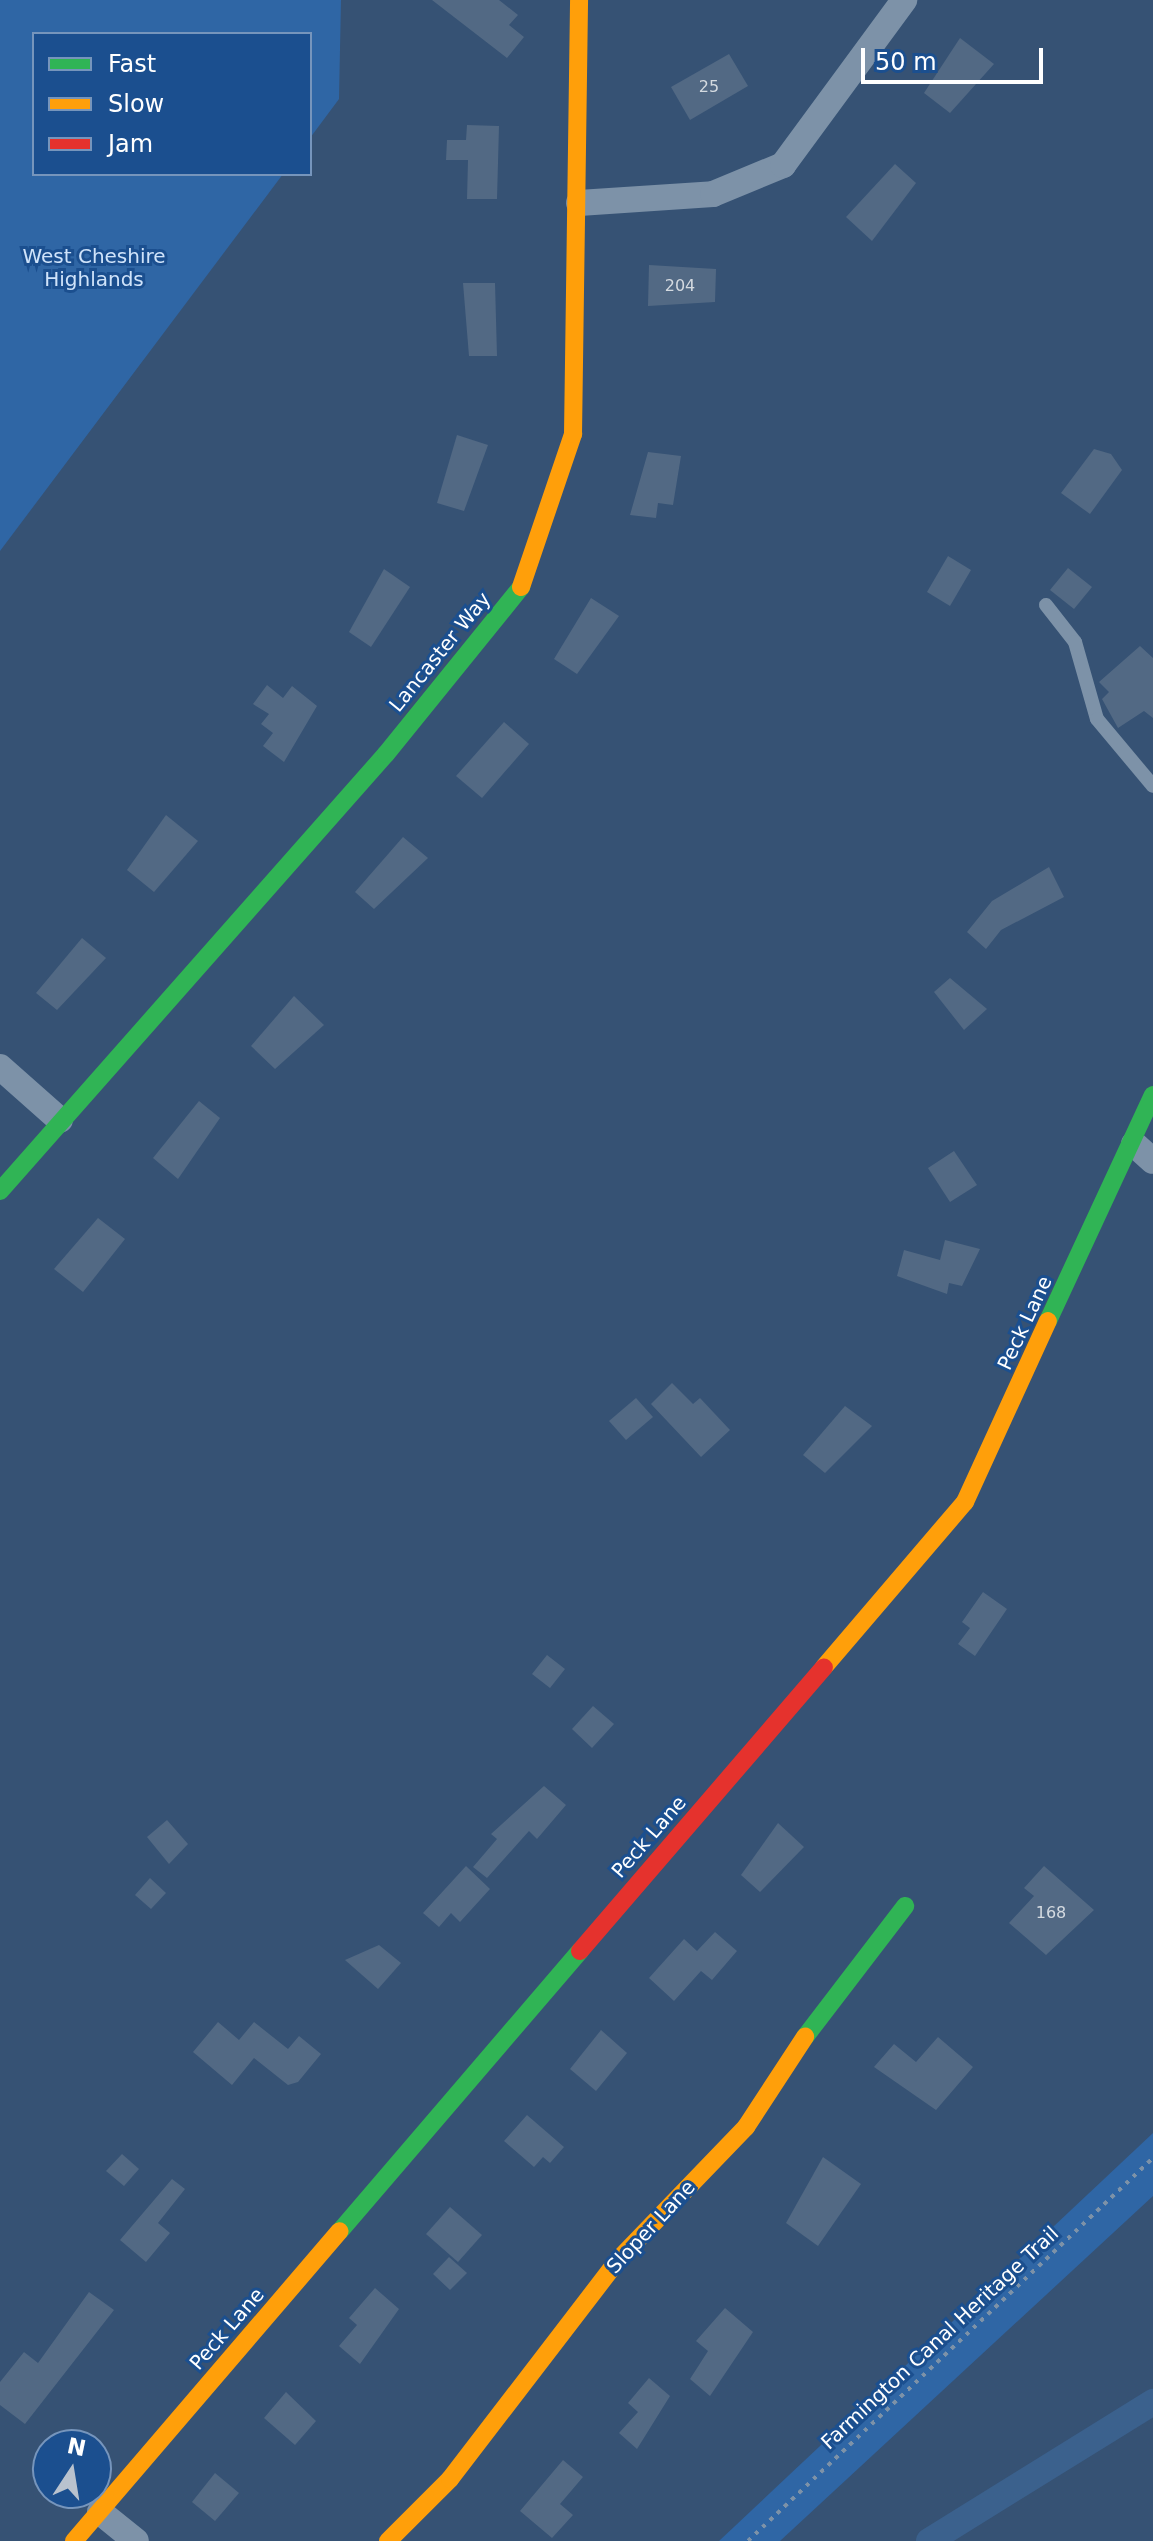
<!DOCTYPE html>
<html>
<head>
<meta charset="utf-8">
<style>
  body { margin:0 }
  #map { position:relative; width:1153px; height:2541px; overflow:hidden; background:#365274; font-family:"DejaVu Sans",sans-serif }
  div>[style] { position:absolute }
  .green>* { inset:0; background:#2f66a5 }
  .canal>* { height:26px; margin:-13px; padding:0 13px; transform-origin:13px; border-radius:13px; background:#3b618d }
  .building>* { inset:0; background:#526984 }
  .path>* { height:4px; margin-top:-2px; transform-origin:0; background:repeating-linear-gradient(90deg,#7d92a8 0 4px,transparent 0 10px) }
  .lane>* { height:14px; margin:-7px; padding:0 7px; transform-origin:7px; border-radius:7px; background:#7d92a8 }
  .street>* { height:26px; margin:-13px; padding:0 13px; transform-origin:13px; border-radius:13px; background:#7d92a8 }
  .fast>* { height:18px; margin:-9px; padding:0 9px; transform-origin:9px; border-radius:9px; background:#30b455 }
  .slow>* { height:18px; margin:-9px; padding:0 9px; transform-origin:9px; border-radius:9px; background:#ff9f0a }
  .jam>* { height:18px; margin:-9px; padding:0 9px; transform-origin:9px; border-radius:9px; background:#e5322d }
  span { translate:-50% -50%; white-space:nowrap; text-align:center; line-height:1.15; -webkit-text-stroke:6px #1b4f8f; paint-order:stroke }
  .number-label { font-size:16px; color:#d4dae0 }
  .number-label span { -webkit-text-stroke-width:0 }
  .park-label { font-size:20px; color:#cfe3fa }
  .street-label { font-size:20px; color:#fff }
  .legend { position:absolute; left:32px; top:32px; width:280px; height:144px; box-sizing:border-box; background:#1b4f8f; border:2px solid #7695bc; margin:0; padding:10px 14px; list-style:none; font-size:24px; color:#fff }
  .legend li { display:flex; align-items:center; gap:16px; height:40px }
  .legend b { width:40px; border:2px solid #7695bc }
  .north { position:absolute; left:32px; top:2429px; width:80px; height:80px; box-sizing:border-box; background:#1b4f8f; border:2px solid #7695bc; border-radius:50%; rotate:12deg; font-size:22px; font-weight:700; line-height:32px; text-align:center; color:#fff }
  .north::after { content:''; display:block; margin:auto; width:28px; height:36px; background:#b9c2ce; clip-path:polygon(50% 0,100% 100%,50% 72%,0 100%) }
  .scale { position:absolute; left:861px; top:48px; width:182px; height:36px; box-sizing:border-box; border:4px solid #fff; border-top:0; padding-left:10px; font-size:24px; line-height:28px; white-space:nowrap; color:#fff; -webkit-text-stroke:6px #1b4f8f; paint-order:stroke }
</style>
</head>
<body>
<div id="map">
  <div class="green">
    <div style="clip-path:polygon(0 0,341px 0,339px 99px,310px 138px,310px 34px,34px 34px,34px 174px,283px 174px,0 551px)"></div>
    <div style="clip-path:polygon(1153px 2133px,1153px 2196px,780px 2541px,719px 2541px)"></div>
  </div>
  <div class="canal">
    <div style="left:929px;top:2541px;width:264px;rotate:-31.8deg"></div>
  </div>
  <div class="building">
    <div style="clip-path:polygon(432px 0,499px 0,518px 15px,509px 25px,524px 37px,507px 58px)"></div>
    <div style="clip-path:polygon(960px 38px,994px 64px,950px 113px,924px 93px)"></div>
    <div style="clip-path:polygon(729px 54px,748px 86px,690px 120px,671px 87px)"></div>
    <div style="clip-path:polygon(467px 125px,499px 126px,497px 199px,467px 199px,468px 160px,446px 160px,447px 140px,466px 140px)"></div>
    <div style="clip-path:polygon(895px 164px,916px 183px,872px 241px,846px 217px)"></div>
    <div style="clip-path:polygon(649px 265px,716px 269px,715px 302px,648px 306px)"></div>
    <div style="clip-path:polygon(463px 283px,495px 283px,497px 356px,469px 356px)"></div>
    <div style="clip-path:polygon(457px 435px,488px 445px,464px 511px,437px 503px)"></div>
    <div style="clip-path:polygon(1094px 449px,1111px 454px,1122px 470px,1090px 514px,1061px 493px)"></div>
    <div style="clip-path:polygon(648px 452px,681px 456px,673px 505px,658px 503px,656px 518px,630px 515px)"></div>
    <div style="clip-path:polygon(948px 556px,971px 570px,950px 606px,927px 592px)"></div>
    <div style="clip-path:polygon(1068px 568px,1092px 587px,1074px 609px,1050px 590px)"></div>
    <div style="clip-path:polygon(384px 569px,410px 587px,371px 647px,349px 632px)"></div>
    <div style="clip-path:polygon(591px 598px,619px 616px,577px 674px,554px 659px)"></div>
    <div style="clip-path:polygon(1140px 646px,1153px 658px,1153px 718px,1144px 711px,1118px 728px,1102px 699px,1109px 692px,1099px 682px)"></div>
    <div style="clip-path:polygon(267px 685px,283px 698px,292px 686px,317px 706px,284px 762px,263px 746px,273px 733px,261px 724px,269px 714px,253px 704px)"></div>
    <div style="clip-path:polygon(504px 722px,529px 744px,482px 798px,456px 776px)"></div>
    <div style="clip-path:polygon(166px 815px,198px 841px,154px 892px,127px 870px)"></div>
    <div style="clip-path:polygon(403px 837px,428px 858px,374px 909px,355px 892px)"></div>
    <div style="clip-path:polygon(1049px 867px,1064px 897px,1001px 930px,986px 949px,967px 932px,992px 901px)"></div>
    <div style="clip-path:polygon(82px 938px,106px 958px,57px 1010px,36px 993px)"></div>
    <div style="clip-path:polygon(950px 978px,987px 1009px,964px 1030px,934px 992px)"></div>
    <div style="clip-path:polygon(294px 996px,324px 1025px,275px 1069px,251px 1046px)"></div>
    <div style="clip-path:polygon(199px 1101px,220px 1118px,178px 1179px,153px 1158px)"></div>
    <div style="clip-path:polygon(954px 1151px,977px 1185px,950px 1202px,928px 1168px)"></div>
    <div style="clip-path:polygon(98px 1218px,125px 1239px,83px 1292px,54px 1269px)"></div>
    <div style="clip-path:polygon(945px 1240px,980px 1249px,962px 1286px,949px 1283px,947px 1294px,897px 1276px,904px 1250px,940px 1260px)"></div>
    <div style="clip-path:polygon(672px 1383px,693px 1404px,700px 1398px,730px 1430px,701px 1457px,651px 1404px)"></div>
    <div style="clip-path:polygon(636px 1398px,653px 1417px,626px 1440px,609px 1421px)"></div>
    <div style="clip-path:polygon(845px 1406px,872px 1426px,825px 1473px,803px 1455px)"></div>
    <div style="clip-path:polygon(983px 1592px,1007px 1609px,975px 1656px,958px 1644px,970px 1628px,962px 1622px)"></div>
    <div style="clip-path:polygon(547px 1655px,565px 1669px,550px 1688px,532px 1674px)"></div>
    <div style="clip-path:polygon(593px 1706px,614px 1724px,592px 1748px,572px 1729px)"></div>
    <div style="clip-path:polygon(544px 1786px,566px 1805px,537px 1839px,529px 1831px,487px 1878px,473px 1867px,497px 1839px,491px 1834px)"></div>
    <div style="clip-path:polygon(167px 1820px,188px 1844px,169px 1864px,147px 1837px)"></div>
    <div style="clip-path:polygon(778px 1823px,804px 1847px,760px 1892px,741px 1875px)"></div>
    <div style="clip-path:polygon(466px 1866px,490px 1889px,460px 1922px,451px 1913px,439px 1927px,423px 1913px)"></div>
    <div style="clip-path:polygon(1044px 1866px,1094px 1910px,1046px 1955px,1009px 1923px,1034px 1896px,1024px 1888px)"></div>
    <div style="clip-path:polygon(150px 1878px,166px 1893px,151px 1909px,135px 1895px)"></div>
    <div style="clip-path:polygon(715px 1932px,737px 1951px,712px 1980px,701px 1971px,674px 2001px,649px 1978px,684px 1939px,697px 1951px)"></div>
    <div style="clip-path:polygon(379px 1945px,401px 1963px,378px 1989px,345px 1960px)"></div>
    <div style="clip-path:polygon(218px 2022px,239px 2040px,254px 2022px,288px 2049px,299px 2036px,321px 2054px,298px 2082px,288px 2085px,254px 2058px,232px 2085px,193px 2052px)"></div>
    <div style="clip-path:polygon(601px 2030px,627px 2053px,596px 2091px,570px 2069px)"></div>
    <div style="clip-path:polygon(938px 2037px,973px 2067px,936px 2110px,874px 2067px,894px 2044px,916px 2062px)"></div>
    <div style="clip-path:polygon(527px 2115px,564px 2147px,550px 2163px,543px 2157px,534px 2167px,504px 2141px)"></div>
    <div style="clip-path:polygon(122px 2154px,139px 2169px,124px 2186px,106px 2171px)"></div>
    <div style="clip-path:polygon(823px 2157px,861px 2184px,818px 2246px,786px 2223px)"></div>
    <div style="clip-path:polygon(172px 2179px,185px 2189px,158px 2223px,170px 2233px,146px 2262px,120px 2240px)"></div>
    <div style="clip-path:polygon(450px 2207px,482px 2235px,458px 2262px,426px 2234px)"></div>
    <div style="clip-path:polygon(449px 2257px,467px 2273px,450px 2290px,433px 2274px)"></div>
    <div style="clip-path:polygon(375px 2288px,399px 2309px,360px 2364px,339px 2346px,357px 2325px,349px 2318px)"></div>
    <div style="clip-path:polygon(89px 2292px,114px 2310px,25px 2424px,0 2405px,0 2382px,24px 2352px,38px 2363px)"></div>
    <div style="clip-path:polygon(725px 2308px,753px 2332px,710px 2396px,690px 2379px,708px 2351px,696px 2341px)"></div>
    <div style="clip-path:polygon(649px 2378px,670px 2396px,637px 2449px,619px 2433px,638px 2412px,628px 2403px)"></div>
    <div style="clip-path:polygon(286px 2392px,316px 2421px,295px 2445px,264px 2418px)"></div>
    <div style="clip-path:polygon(563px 2460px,583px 2477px,560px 2504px,573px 2515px,552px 2538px,520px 2511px)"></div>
    <div style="clip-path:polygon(215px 2473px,239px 2493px,215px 2521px,192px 2502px)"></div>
  </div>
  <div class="path">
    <div style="left:748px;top:2541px;width:557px;rotate:-43.4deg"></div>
  </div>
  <div class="lane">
    <div style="left:1046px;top:605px;width:47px;rotate:51.9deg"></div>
    <div style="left:1075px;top:642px;width:80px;rotate:74.1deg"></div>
    <div style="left:1097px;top:719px;width:87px;rotate:50.1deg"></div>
  </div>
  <div class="street">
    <div style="left:579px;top:203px;width:134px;rotate:-3.8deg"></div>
    <div style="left:713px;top:194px;width:76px;rotate:-22.5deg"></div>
    <div style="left:783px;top:165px;width:205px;rotate:-53.7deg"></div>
    <div style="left:0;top:1067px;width:80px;rotate:41.5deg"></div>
    <div style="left:1134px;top:1144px;width:25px;rotate:42deg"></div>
    <div style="left:100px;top:2512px;width:46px;rotate:38.9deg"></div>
  </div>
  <div class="fast">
    <div style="left:0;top:1191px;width:583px;rotate:-48.55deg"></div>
    <div style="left:386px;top:754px;width:215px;rotate:-51deg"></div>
    <div style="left:1048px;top:1321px;width:249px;rotate:-65.1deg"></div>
    <div style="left:805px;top:2037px;width:165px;rotate:-52.6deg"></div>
    <div style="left:340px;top:2231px;width:369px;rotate:-49.4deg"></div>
  </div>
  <div class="slow">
    <div style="left:521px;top:587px;width:162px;rotate:-71.2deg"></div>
    <div style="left:573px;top:434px;width:434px;rotate:-89.2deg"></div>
    <div style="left:824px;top:1667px;width:217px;rotate:-49.5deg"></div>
    <div style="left:965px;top:1502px;width:199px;rotate:-65.4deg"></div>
    <div style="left:74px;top:2541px;width:408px;rotate:-49.4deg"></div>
    <div style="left:388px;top:2541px;width:88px;rotate:-45deg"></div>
    <div style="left:450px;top:2479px;width:276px;rotate:-52.5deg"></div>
    <div style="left:618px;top:2260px;width:185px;rotate:-46.1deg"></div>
    <div style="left:746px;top:2127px;width:108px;rotate:-56.8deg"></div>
  </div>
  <div class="jam">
    <div style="left:580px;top:1951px;width:374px;rotate:-49.3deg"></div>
  </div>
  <div class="number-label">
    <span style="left:709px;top:87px">25</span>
    <span style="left:680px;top:286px">204</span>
    <span style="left:1051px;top:1913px">168</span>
  </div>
  <div class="park-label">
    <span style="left:94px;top:268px">West Cheshire<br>Highlands</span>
  </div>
  <div class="street-label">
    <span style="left:440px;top:652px;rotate:-51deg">Lancaster Way</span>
    <span style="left:1025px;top:1323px;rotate:-65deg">Peck Lane</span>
    <span style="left:649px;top:1837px;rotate:-49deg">Peck Lane</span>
    <span style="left:651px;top:2227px;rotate:-47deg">Sloper Lane</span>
    <span style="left:227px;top:2329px;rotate:-49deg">Peck Lane</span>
    <span style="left:940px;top:2338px;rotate:-43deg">Farmington Canal Heritage Trail</span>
  </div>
  <ul class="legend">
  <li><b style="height:10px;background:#30b455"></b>Fast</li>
  <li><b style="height:10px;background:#ff9f0a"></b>Slow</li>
  <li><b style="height:10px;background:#e5322d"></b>Jam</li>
  </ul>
  <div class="north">N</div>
  <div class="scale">50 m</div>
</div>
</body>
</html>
